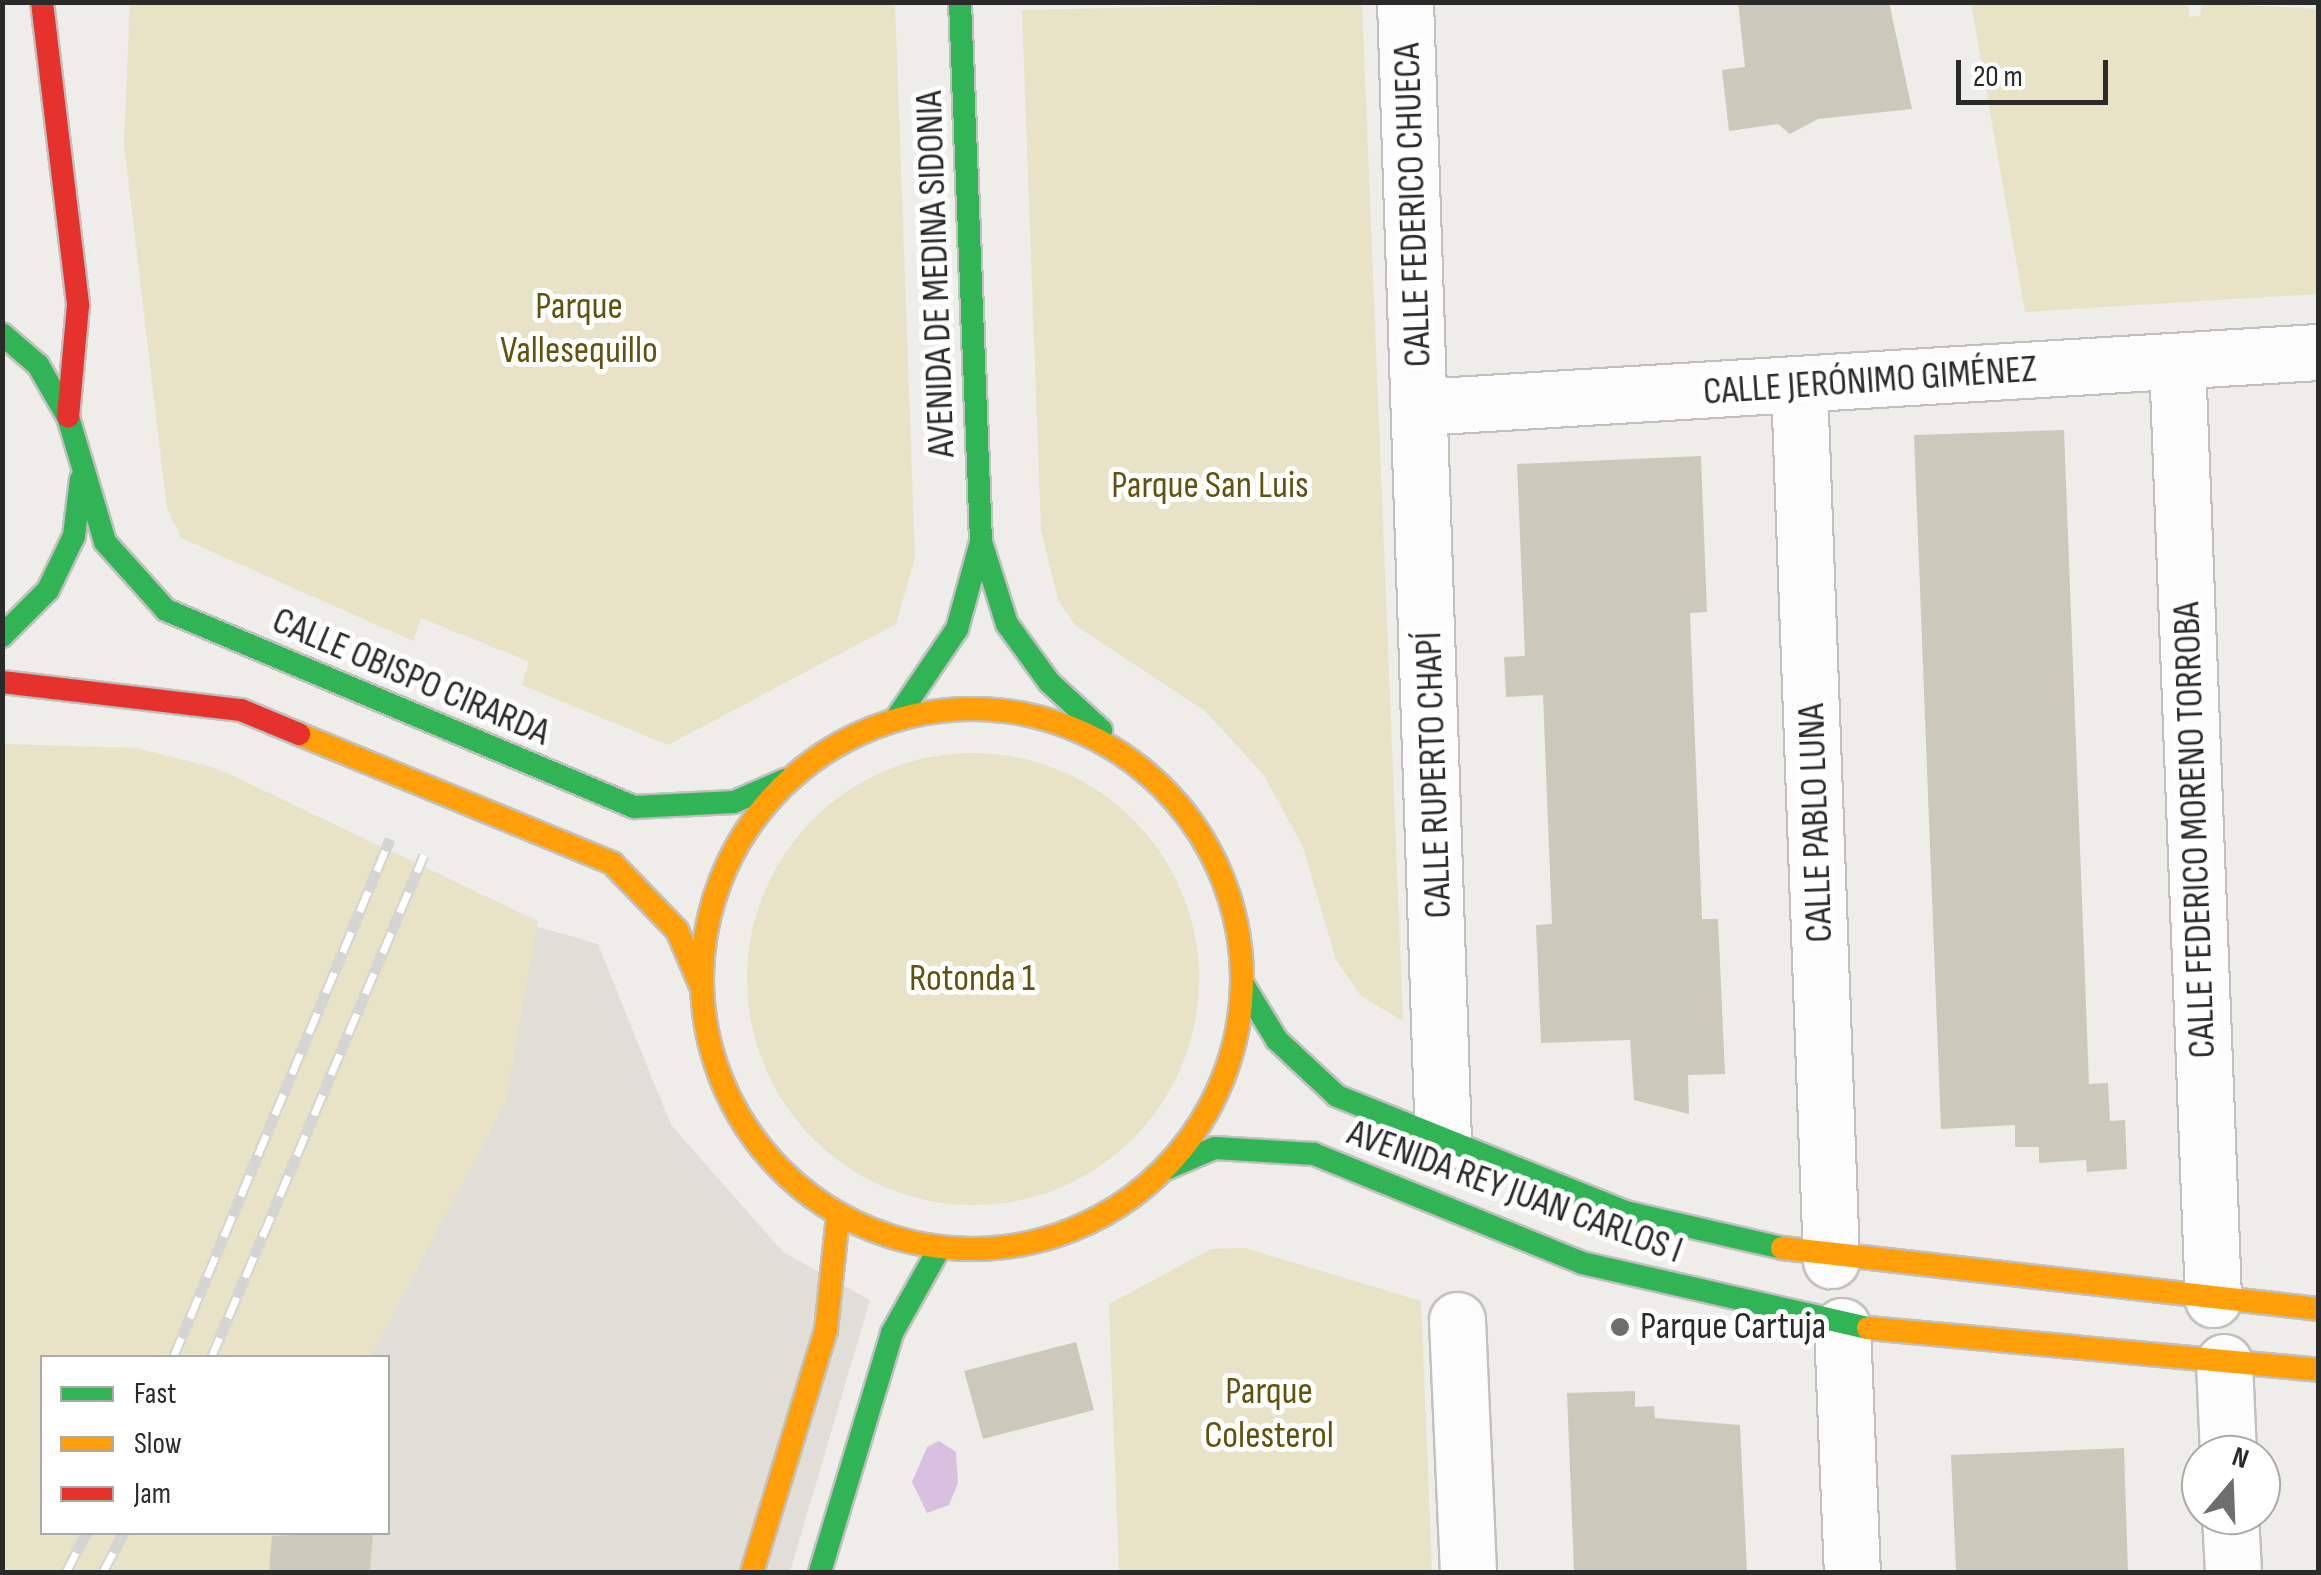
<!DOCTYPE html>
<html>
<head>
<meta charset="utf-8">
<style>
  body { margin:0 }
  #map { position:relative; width:2321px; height:1575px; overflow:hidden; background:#eeede9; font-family:"Sofia Sans Condensed",sans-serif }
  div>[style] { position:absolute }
  .built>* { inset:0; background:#e0ded6 }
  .green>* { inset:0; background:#e8e2c7 }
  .round { border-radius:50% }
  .water>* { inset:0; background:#dac0e0 }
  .building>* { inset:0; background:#ccc9bc }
  .roads { filter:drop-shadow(2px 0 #c1c0be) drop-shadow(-2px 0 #c1c0be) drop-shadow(0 2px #c1c0be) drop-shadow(0 -2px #c1c0be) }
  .street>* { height:55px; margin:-27.5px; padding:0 27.5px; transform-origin:27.5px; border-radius:27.5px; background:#fcfcfc }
  .fast>* { height:22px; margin:-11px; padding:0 11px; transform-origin:11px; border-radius:11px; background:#30b455 }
  .slow>* { height:22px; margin:-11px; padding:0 11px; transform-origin:11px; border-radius:11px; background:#ff9f0a }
  .slow>.ring { margin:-11px; padding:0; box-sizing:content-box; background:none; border:22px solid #ff9f0a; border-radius:50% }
  .jam>* { height:22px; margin:-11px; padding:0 11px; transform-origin:11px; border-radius:11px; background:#e5322d }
  .rail>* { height:11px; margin-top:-5.5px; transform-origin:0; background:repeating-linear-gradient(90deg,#fff 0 22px,#d4d4d3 0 44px); box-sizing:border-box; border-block:2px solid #d4d4d3 }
  .dots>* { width:28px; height:28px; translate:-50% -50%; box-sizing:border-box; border:5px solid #fff; border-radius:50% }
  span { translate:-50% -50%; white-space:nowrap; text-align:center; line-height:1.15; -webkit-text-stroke:10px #fff; paint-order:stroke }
  .street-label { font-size:38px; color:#2a2a28 }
  .park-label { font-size:38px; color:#61530e }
  .poi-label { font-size:38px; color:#2a2a28 }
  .left { translate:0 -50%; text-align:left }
  .frame { position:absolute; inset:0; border:5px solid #2a2a28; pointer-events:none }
  .legend { position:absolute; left:40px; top:1355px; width:350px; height:180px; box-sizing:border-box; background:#fff; border:2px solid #aaaaa9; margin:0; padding:12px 18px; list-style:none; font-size:30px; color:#2a2a28 }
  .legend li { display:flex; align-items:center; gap:20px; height:50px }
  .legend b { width:50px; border:2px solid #aaaaa9 }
  .north { position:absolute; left:2181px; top:1435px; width:100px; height:100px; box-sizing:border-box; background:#fff; border:2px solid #aaaaa9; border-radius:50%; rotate:19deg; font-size:28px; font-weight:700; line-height:40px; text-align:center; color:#2a2a28 }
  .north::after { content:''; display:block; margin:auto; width:35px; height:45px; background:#6f6e6c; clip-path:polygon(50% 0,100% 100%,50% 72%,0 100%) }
  .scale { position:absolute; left:1956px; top:60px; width:152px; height:45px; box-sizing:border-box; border:5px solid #2a2a28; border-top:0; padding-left:12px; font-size:30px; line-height:35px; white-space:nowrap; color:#2a2a28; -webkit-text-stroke:8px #fff; paint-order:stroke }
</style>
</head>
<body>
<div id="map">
  <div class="built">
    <div style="clip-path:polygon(528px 924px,598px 944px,671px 1125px,783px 1252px,870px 1300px,790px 1572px,268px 1572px,278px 1533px,388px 1532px,388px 1358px,370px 1357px,506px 1100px)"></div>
  </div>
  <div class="green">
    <div style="clip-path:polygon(130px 2px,895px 3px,915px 558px,896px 624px,668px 745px,522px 685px,529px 662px,508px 653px,421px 618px,413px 641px,181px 538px,167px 509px,124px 144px)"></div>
    <div style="clip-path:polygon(1362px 3px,1403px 1021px,1361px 996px,1336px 960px,1303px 847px,1263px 774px,1205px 711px,1075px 625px,1058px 600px,1041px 530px,1022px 10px)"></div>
    <div style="clip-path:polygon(1971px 3px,2188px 3px,2189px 17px,2200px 16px,2202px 3px,2318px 9px,2318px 294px,2025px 312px)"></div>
    <div style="clip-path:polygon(3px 744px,136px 748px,216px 768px,538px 921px,506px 1100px,370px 1357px,42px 1358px,42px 1532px,278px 1533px,268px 1572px,3px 1572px)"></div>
    <div class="round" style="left:747px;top:753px;width:452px;height:452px"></div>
    <div style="clip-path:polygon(1245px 1248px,1421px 1301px,1432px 1572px,1119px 1572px,1109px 1304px,1211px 1249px)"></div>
  </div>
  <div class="water">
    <div style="clip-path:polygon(939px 1441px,956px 1452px,958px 1483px,949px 1505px,927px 1513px,912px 1482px,927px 1447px)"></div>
  </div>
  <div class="building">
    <div style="clip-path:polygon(1738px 2px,1889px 2px,1912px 109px,1818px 119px,1790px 134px,1778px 124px,1729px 131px,1722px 70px,1745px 67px)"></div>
    <div style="clip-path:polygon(2064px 430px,2089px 1084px,2108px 1083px,2110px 1121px,2125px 1120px,2127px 1169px,2087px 1172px,2086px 1160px,2039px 1163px,2039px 1147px,2015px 1147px,2015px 1125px,1941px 1129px,1914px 435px)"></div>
    <div style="clip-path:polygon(1701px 456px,1707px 612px,1690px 613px,1702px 919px,1718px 919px,1725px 1074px,1688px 1075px,1689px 1114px,1634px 1100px,1630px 1040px,1541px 1043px,1536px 925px,1552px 924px,1543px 695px,1506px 697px,1504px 657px,1525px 656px,1517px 464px)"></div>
    <div style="clip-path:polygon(1076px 1342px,1094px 1410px,983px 1439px,964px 1371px)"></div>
    <div style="clip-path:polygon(1635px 1391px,1635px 1407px,1654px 1406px,1655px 1418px,1740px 1425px,1747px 1572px,1574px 1572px,1567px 1393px)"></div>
    <div style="clip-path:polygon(2124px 1448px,2128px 1572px,1956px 1572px,1951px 1455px)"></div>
    <div style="clip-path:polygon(373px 1532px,370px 1572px,269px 1572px,272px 1536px)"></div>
  </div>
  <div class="roads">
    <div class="street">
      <div style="left:1405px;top:2px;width:1141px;rotate:88.09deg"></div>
      <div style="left:2177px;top:361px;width:939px;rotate:87.8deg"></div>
      <div style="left:1799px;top:386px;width:875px;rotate:87.9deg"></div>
      <div style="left:1421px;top:407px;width:899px;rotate:-3.51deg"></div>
      <div style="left:1457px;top:1320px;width:252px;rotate:87.5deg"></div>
      <div style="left:1842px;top:1326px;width:246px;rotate:87.7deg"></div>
      <div style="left:2224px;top:1362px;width:93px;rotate:87.5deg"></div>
      <div style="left:2230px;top:1515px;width:57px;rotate:87deg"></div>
    </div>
    <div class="fast">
      <div style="left:960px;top:2px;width:540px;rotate:87.77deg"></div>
      <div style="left:981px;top:542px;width:86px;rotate:72.4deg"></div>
      <div style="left:1007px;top:624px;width:72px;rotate:54.1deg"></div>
      <div style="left:1049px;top:682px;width:71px;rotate:42.7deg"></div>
      <div style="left:2px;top:334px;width:48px;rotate:40.7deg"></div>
      <div style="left:38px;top:365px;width:60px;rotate:60deg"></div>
      <div style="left:68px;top:417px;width:130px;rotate:73.5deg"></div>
      <div style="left:105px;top:542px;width:91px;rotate:48.1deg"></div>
      <div style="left:166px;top:610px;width:508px;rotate:22.83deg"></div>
      <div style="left:634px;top:807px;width:100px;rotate:-2.9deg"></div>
      <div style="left:734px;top:802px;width:56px;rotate:-23.3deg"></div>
      <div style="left:2px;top:636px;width:65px;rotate:-45deg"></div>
      <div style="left:48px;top:590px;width:60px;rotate:-64.3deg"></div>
      <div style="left:74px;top:536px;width:57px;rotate:-83deg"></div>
      <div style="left:896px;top:719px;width:109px;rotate:-55.9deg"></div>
      <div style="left:957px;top:629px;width:90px;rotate:-74.6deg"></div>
      <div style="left:1244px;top:986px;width:63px;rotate:58.6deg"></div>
      <div style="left:1277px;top:1040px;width:82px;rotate:43deg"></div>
      <div style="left:1337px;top:1096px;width:310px;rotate:21.9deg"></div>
      <div style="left:1625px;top:1212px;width:161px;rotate:12.9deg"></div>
      <div style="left:1168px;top:1168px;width:51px;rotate:-23.1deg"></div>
      <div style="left:1215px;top:1148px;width:99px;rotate:3.5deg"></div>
      <div style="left:1314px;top:1154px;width:289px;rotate:22.1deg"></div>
      <div style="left:1582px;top:1263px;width:293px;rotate:12.8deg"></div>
      <div style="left:820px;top:1572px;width:250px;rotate:-73.2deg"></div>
      <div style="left:892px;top:1333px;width:96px;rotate:-60.8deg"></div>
    </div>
    <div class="slow">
      <div class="ring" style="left:702px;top:709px;width:518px;height:518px"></div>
      <div style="left:299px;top:734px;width:339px;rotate:22.4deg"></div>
      <div style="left:612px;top:863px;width:93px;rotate:45.9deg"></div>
      <div style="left:677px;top:930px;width:59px;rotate:66.9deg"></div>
      <div style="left:1782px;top:1248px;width:539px;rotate:6.49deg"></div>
      <div style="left:1868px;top:1328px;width:452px;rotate:5.3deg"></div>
      <div style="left:752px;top:1572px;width:253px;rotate:-73deg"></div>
      <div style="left:826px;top:1330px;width:116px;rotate:-84deg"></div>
    </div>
    <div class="jam">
      <div style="left:42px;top:2px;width:305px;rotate:83.2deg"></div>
      <div style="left:78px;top:305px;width:112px;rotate:95.1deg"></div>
      <div style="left:2px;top:682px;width:241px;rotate:6.7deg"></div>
      <div style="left:241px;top:710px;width:63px;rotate:22.5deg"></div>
    </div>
  </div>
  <div class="rail">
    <div style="left:173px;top:1358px;width:563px;rotate:-67.31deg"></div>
    <div style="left:211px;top:1358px;width:546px;rotate:-67.05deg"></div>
    <div style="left:66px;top:1572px;width:45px;rotate:-62.3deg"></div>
    <div style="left:103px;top:1572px;width:45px;rotate:-62.3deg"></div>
  </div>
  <div class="dots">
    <div style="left:1620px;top:1327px;background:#6f6e6c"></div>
  </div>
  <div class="street-label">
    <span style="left:1413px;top:205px;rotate:-92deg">CALLE FEDERICO CHUECA</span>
    <span style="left:936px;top:274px;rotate:-92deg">AVENIDA DE MEDINA SIDONIA</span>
    <span style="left:1870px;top:381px;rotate:-4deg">CALLE JERÓNIMO GIMÉNEZ</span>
    <span style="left:411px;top:677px;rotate:23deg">CALLE OBISPO CIRARDA</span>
    <span style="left:1434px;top:775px;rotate:-92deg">CALLE RUPERTO CHAPÍ</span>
    <span style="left:1816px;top:823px;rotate:-92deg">CALLE PABLO LUNA</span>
    <span style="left:2195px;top:830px;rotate:-92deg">CALLE FEDERICO MORENO TORROBA</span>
    <span style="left:1515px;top:1192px;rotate:20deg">AVENIDA REY JUAN CARLOS I</span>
  </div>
  <div class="park-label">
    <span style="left:579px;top:329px">Parque<br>Vallesequillo</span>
    <span style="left:1210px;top:486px">Parque San Luis</span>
    <span style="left:972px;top:979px">Rotonda 1</span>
    <span style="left:1269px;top:1414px">Parque<br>Colesterol</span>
  </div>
  <div class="poi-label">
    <span class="left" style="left:1640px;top:1327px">Parque Cartuja</span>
  </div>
  <div class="frame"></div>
  <ul class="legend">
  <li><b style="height:12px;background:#30b455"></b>Fast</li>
  <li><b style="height:12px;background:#ff9f0a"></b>Slow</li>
  <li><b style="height:12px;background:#e5322d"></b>Jam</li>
  </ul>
  <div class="north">N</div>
  <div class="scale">20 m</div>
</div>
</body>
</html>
